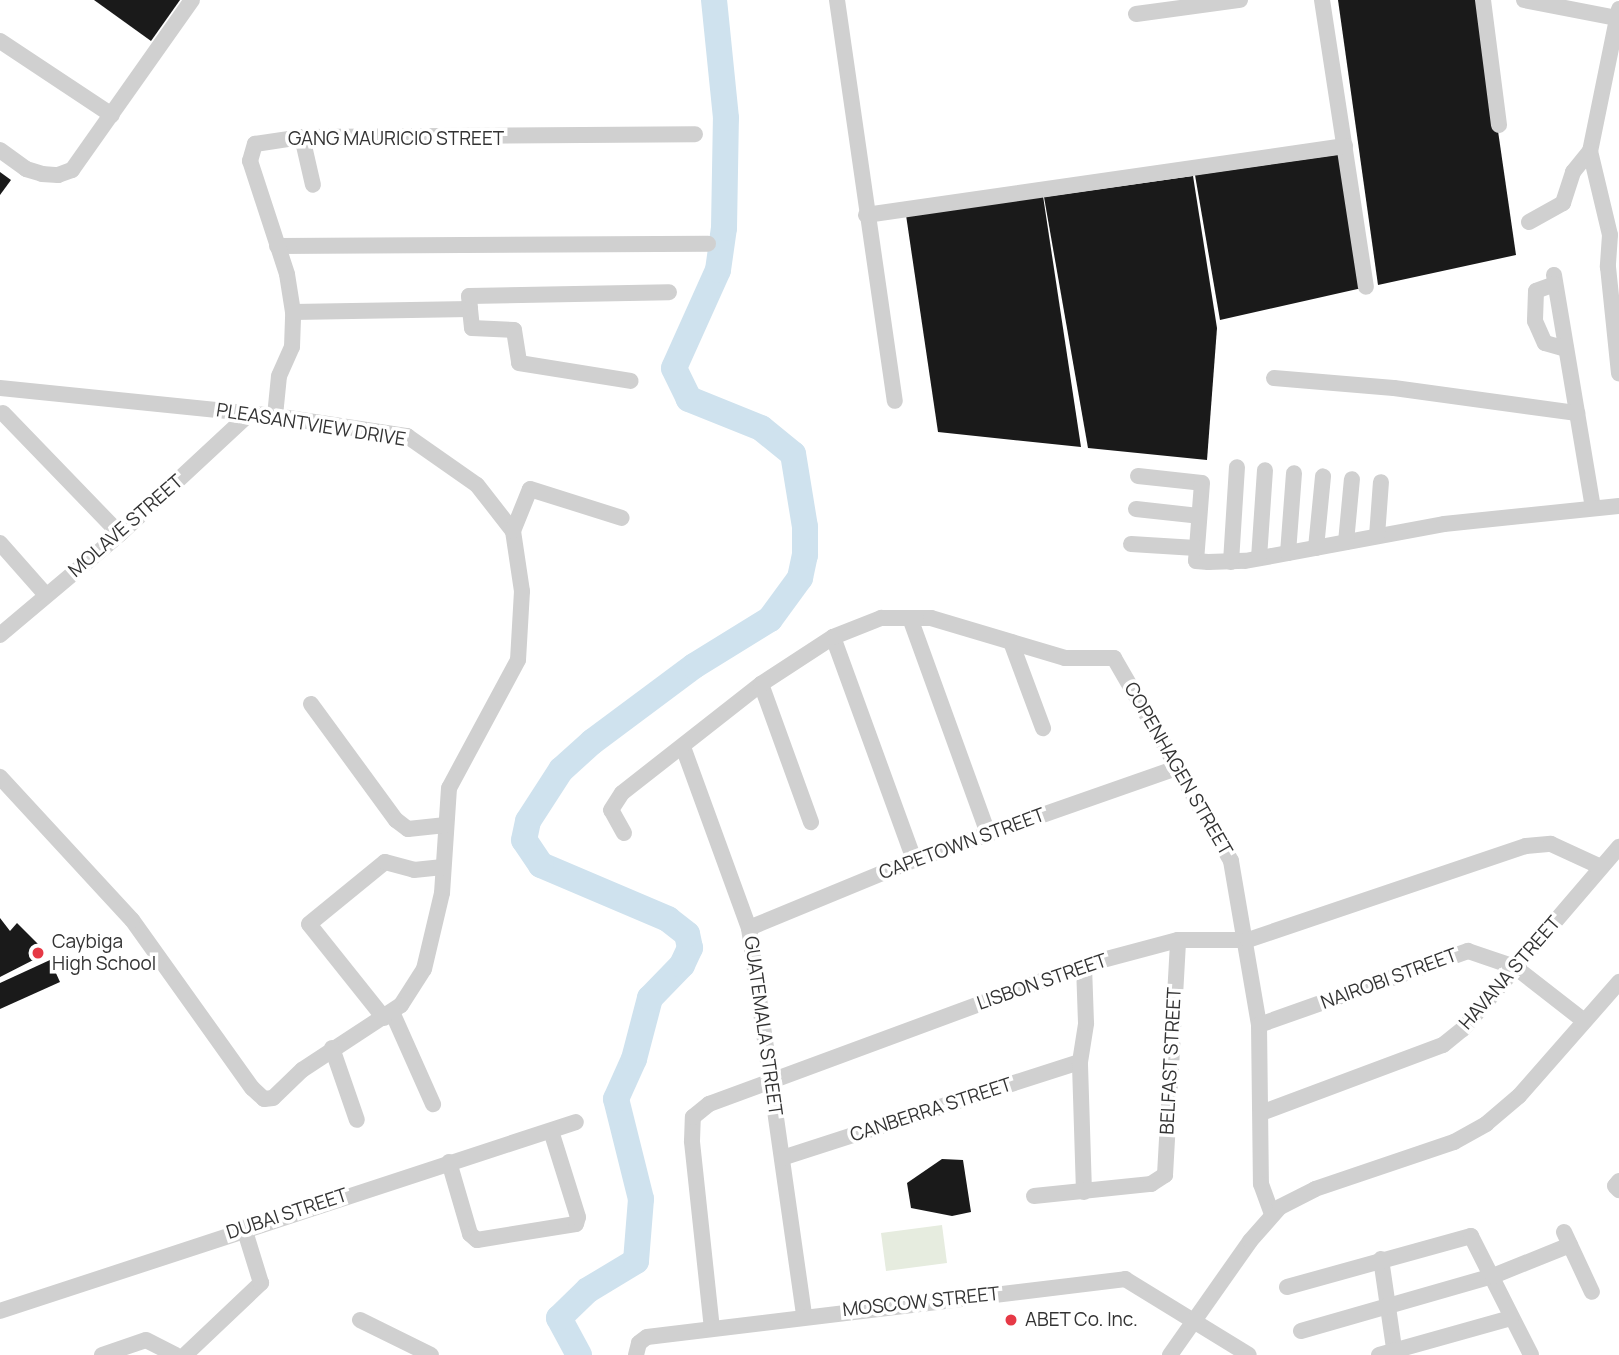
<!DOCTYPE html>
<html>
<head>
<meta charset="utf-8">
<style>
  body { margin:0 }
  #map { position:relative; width:1619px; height:1355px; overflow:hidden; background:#fff; font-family:Manrope,sans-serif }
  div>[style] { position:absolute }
  .green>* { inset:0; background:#e6ecdf }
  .river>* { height:26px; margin:-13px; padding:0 13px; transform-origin:13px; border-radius:13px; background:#cfe2ee }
  .building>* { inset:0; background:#1a1a1a }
  .minor>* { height:16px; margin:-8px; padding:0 8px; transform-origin:8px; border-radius:8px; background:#d0d0d0 }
  .dots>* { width:19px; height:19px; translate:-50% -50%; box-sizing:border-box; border:4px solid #fff; border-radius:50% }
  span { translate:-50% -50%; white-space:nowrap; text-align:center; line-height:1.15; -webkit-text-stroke:7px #fff; paint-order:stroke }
  .street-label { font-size:19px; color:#333 }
  .poi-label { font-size:19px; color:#333 }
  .left { translate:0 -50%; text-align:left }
</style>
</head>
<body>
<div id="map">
  <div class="green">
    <div style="clip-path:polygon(942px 1225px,947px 1263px,886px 1271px,881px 1233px)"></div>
  </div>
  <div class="river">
    <div style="left:579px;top:1355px;width:42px;rotate:-118.4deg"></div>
    <div style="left:559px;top:1318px;width:40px;rotate:-44deg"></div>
    <div style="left:588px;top:1290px;width:56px;rotate:-31.1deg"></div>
    <div style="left:636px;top:1261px;width:62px;rotate:-85.4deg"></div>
    <div style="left:641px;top:1199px;width:103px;rotate:-104deg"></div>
    <div style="left:616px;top:1099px;width:44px;rotate:-65.8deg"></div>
    <div style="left:634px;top:1059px;width:63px;rotate:-75.3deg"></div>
    <div style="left:650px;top:998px;width:46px;rotate:-45.9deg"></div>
    <div style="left:682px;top:965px;width:19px;rotate:-65deg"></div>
    <div style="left:690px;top:948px;width:14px;rotate:-102deg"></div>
    <div style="left:687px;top:934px;width:24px;rotate:-142deg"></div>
    <div style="left:668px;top:919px;width:138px;rotate:-157deg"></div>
    <div style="left:541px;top:865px;width:30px;rotate:-124deg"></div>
    <div style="left:524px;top:840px;width:19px;rotate:-78deg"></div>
    <div style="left:528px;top:821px;width:61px;rotate:-57.1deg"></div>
    <div style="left:561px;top:770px;width:42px;rotate:-42.1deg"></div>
    <div style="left:592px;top:742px;width:127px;rotate:-36.7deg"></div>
    <div style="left:694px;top:666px;width:89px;rotate:-31.7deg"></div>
    <div style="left:770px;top:619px;width:51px;rotate:-53.8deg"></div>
    <div style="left:800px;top:578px;width:24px;rotate:-78deg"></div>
    <div style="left:805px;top:555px;width:28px;rotate:-90deg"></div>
    <div style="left:805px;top:527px;width:74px;rotate:-99.3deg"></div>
    <div style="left:793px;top:454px;width:41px;rotate:-140.9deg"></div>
    <div style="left:761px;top:428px;width:78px;rotate:-158.1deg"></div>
    <div style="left:689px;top:399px;width:34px;rotate:-116deg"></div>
    <div style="left:674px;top:368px;width:107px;rotate:-65.8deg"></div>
    <div style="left:718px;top:270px;width:42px;rotate:-81.9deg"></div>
    <div style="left:724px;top:228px;width:110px;rotate:-89deg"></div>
    <div style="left:726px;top:118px;width:119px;rotate:-95.8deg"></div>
  </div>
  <div class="building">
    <div style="clip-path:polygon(94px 0,180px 0,151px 41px)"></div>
    <div style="clip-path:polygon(1338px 0,1479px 0,1516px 255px,1378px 285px)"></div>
    <div style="clip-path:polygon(1342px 154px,1362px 288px,1220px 320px,1195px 175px)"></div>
    <div style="clip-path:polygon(0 172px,11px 180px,0 195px)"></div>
    <div style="clip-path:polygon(1193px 176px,1217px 328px,1207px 460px,1088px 448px,1044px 197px)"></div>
    <div style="clip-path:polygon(1043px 196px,1081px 447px,938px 432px,906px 215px)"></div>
    <div style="clip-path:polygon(0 918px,10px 931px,17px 923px,47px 953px,0 977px)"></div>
    <div style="clip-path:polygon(50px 960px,60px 982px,0 1009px,0 983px)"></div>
    <div style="clip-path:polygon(942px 1159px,963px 1160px,971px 1212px,952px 1216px,911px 1208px,907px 1183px)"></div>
  </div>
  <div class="minor">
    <div style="left:837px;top:0;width:405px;rotate:81.8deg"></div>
    <div style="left:1322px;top:0;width:290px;rotate:81.3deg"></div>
    <div style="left:1483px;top:0;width:126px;rotate:82.7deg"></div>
    <div style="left:1524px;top:0;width:95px;rotate:11deg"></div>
    <div style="left:1619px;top:9px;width:145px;rotate:101.5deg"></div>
    <div style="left:1590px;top:151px;width:86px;rotate:76.6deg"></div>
    <div style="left:1610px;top:235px;width:32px;rotate:94deg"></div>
    <div style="left:1608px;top:267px;width:107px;rotate:84.1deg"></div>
    <div style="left:1136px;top:14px;width:105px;rotate:-7.7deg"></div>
    <div style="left:0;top:41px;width:134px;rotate:33.5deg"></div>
    <div style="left:302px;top:137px;width:49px;rotate:77.1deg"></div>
    <div style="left:0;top:150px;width:32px;rotate:36deg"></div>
    <div style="left:26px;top:169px;width:17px;rotate:17deg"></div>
    <div style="left:42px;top:174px;width:16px;rotate:4deg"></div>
    <div style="left:58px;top:175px;width:15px;rotate:-20deg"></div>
    <div style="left:72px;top:170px;width:208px;rotate:-54.8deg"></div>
    <div style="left:866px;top:215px;width:484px;rotate:-8.2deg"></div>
    <div style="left:1529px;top:222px;width:39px;rotate:-29deg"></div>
    <div style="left:1563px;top:203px;width:33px;rotate:-72deg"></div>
    <div style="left:1573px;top:172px;width:27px;rotate:-51deg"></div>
    <div style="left:277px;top:246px;width:431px;rotate:-0.3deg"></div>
    <div style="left:1554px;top:275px;width:236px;rotate:80.5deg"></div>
    <div style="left:1555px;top:284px;width:20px;rotate:160deg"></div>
    <div style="left:1536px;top:291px;width:30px;rotate:92deg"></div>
    <div style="left:1535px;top:321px;width:24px;rotate:66deg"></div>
    <div style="left:1545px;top:343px;width:22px;rotate:16deg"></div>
    <div style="left:470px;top:309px;width:19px;rotate:84deg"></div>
    <div style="left:472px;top:328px;width:42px;rotate:2.7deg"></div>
    <div style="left:514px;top:330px;width:33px;rotate:81deg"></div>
    <div style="left:519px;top:363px;width:113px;rotate:9.1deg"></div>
    <div style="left:293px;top:312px;width:177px;rotate:-1deg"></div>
    <div style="left:470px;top:309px;width:13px;rotate:-94deg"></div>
    <div style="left:469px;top:296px;width:200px;rotate:-1.1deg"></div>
    <div style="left:1274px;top:378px;width:120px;rotate:4.8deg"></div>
    <div style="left:1394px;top:388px;width:185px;rotate:7.8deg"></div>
    <div style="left:0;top:388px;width:276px;rotate:5.8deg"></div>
    <div style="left:275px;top:416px;width:134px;rotate:8.6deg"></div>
    <div style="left:407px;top:436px;width:85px;rotate:35deg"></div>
    <div style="left:477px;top:485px;width:58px;rotate:52deg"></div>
    <div style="left:513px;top:531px;width:61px;rotate:81.5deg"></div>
    <div style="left:522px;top:591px;width:69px;rotate:93.3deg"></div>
    <div style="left:518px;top:660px;width:145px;rotate:118.3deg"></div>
    <div style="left:449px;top:788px;width:105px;rotate:93.8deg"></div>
    <div style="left:442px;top:893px;width:78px;rotate:103.3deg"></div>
    <div style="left:424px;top:969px;width:43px;rotate:122.6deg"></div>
    <div style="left:401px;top:1005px;width:118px;rotate:146.7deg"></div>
    <div style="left:302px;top:1070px;width:40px;rotate:136deg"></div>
    <div style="left:273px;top:1098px;width:9px;rotate:174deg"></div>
    <div style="left:264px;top:1099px;width:16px;rotate:-137deg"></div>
    <div style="left:252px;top:1088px;width:206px;rotate:-125.5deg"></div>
    <div style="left:132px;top:920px;width:195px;rotate:-132.7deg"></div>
    <div style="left:3px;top:413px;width:168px;rotate:46deg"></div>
    <div style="left:275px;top:416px;width:40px;rotate:-84.3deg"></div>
    <div style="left:279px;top:376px;width:32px;rotate:-66deg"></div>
    <div style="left:292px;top:347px;width:35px;rotate:-88deg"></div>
    <div style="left:293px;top:312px;width:38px;rotate:-99deg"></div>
    <div style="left:287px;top:274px;width:119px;rotate:-108.1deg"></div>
    <div style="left:250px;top:161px;width:18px;rotate:-74deg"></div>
    <div style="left:255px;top:144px;width:48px;rotate:-8.5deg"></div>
    <div style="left:302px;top:137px;width:393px;rotate:-0.4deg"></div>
    <div style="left:1138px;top:476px;width:64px;rotate:6.2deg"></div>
    <div style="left:1202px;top:483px;width:78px;rotate:94.4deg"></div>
    <div style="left:1196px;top:561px;width:12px;rotate:5deg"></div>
    <div style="left:1208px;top:562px;width:37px;rotate:-2deg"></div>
    <div style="left:1245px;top:561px;width:202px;rotate:-10.5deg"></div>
    <div style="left:1444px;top:524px;width:176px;rotate:-5.9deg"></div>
    <div style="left:1136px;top:509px;width:63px;rotate:6.3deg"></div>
    <div style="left:513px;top:531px;width:45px;rotate:-68deg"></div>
    <div style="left:530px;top:489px;width:96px;rotate:17.5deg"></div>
    <div style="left:1377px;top:536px;width:54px;rotate:-85.8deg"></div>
    <div style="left:1346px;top:542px;width:63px;rotate:-84.6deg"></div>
    <div style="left:0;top:543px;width:69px;rotate:48.5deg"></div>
    <div style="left:1131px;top:544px;width:65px;rotate:3.5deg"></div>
    <div style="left:1316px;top:548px;width:72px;rotate:-84.4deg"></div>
    <div style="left:1288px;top:553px;width:80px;rotate:-85.7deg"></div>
    <div style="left:1259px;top:558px;width:88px;rotate:-86.1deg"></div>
    <div style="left:1231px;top:562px;width:95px;rotate:-86.4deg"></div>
    <div style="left:910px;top:618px;width:229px;rotate:70.1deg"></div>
    <div style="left:0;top:635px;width:157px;rotate:-40.1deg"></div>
    <div style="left:120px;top:534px;width:178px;rotate:-42.9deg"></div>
    <div style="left:833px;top:637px;width:237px;rotate:70deg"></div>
    <div style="left:1011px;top:642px;width:92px;rotate:69.6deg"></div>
    <div style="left:761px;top:684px;width:147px;rotate:70.1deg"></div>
    <div style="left:311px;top:704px;width:144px;rotate:53.8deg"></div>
    <div style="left:396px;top:820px;width:15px;rotate:37deg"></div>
    <div style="left:408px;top:829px;width:38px;rotate:-6deg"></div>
    <div style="left:683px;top:747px;width:193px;rotate:70deg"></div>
    <div style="left:749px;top:928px;width:391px;rotate:81.9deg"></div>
    <div style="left:624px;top:833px;width:26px;rotate:-119deg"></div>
    <div style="left:611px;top:810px;width:20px;rotate:-57deg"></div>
    <div style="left:622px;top:793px;width:177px;rotate:-38.1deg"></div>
    <div style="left:761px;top:684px;width:86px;rotate:-33.1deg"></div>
    <div style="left:833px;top:637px;width:52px;rotate:-21.6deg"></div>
    <div style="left:881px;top:618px;width:50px"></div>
    <div style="left:931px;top:618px;width:140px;rotate:16.6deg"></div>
    <div style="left:1065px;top:658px;width:49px"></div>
    <div style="left:1114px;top:658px;width:234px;rotate:60deg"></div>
    <div style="left:1231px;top:861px;width:166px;rotate:80.3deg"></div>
    <div style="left:1259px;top:1025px;width:159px;rotate:89.3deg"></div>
    <div style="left:1261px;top:1184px;width:32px;rotate:70deg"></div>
    <div style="left:749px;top:928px;width:178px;rotate:-22.4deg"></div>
    <div style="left:914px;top:860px;width:279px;rotate:-19.3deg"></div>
    <div style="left:392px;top:1012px;width:101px;rotate:66deg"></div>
    <div style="left:384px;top:1018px;width:120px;rotate:-128.6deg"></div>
    <div style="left:309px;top:924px;width:98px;rotate:-39.2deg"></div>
    <div style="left:385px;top:862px;width:30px;rotate:15deg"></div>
    <div style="left:414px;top:870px;width:29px;rotate:-6deg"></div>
    <div style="left:1259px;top:1025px;width:222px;rotate:-19.5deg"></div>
    <div style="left:1468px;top:951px;width:50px;rotate:18.8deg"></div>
    <div style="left:1515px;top:967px;width:88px;rotate:38deg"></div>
    <div style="left:332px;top:1048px;width:76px;rotate:70.9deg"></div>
    <div style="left:1261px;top:1113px;width:194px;rotate:-20.5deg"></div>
    <div style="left:1443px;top:1045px;width:26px;rotate:-39deg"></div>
    <div style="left:1463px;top:1029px;width:240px;rotate:-49.4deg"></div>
    <div style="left:782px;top:1158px;width:313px;rotate:-17.9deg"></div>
    <div style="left:449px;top:1162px;width:75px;rotate:73.7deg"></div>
    <div style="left:470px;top:1234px;width:9px;rotate:41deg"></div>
    <div style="left:477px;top:1240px;width:100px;rotate:-9.2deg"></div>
    <div style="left:576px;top:1224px;width:7px;rotate:-74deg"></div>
    <div style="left:578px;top:1217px;width:90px;rotate:-107.4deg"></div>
    <div style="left:1619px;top:1181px;width:6px;rotate:129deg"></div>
    <div style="left:1615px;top:1186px;width:6px;rotate:45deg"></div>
    <div style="left:1084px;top:1192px;width:130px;rotate:-91.8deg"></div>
    <div style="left:1080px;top:1062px;width:39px;rotate:-81deg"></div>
    <div style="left:1086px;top:1023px;width:58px;rotate:-92deg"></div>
    <div style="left:1034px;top:1196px;width:118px;rotate:-5.9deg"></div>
    <div style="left:1151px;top:1184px;width:17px;rotate:-33deg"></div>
    <div style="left:1165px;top:1175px;width:235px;rotate:-86.8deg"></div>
    <div style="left:1564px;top:1232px;width:66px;rotate:65deg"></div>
    <div style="left:1381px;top:1259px;width:97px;rotate:81.7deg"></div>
    <div style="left:1287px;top:1287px;width:191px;rotate:-15.5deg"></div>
    <div style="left:1471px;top:1236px;width:133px;rotate:63.2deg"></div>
    <div style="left:0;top:1311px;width:606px;rotate:-18.17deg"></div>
    <div style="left:360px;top:1320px;width:79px;rotate:26.2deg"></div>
    <div style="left:712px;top:1329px;width:189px;rotate:-96.1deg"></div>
    <div style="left:692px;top:1141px;width:24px;rotate:-88deg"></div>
    <div style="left:693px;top:1117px;width:21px;rotate:-39deg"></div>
    <div style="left:709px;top:1104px;width:400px;rotate:-20.3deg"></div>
    <div style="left:1084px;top:965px;width:97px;rotate:-14.9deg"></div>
    <div style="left:1178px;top:940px;width:70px"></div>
    <div style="left:1248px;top:940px;width:293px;rotate:-18.7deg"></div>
    <div style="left:1526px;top:846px;width:25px;rotate:-5deg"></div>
    <div style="left:1551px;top:844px;width:55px;rotate:24.7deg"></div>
    <div style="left:1301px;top:1331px;width:200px;rotate:-16deg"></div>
    <div style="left:1493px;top:1276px;width:83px;rotate:-21.9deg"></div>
    <div style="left:102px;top:1355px;width:46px;rotate:-18.8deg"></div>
    <div style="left:146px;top:1340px;width:33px;rotate:27deg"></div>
    <div style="left:185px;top:1355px;width:105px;rotate:-43.5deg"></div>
    <div style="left:261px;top:1283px;width:58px;rotate:-107.2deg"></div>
    <div style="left:636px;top:1355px;width:12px;rotate:-76deg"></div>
    <div style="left:639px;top:1343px;width:10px;rotate:-37deg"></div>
    <div style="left:647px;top:1337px;width:482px;rotate:-6.9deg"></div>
    <div style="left:1125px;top:1279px;width:145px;rotate:31.5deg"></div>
    <div style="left:1170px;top:1355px;width:139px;rotate:-54.9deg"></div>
    <div style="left:1250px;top:1241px;width:45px;rotate:-48.6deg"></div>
    <div style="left:1280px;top:1207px;width:39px;rotate:-27deg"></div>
    <div style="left:1315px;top:1189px;width:147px;rotate:-18.7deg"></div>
    <div style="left:1454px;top:1142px;width:37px;rotate:-29deg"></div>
    <div style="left:1486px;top:1124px;width:43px;rotate:-40.3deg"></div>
    <div style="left:1519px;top:1096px;width:152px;rotate:-48.7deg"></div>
    <div style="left:1379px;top:1355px;width:137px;rotate:-15.7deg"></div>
  </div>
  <div class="dots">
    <div style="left:38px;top:953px;background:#e63946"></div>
    <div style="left:1011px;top:1320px;background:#e63946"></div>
  </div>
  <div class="street-label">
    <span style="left:396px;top:139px">GANG MAURICIO STREET</span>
    <span style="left:311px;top:425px;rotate:9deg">PLEASANTVIEW DRIVE</span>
    <span style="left:126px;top:526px;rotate:-41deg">MOLAVE STREET</span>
    <span style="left:1178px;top:769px;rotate:60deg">COPENHAGEN STREET</span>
    <span style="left:962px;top:844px;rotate:-20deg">CAPETOWN STREET</span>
    <span style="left:1510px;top:973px;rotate:-49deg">HAVANA STREET</span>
    <span style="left:1389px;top:979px;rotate:-20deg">NAIROBI STREET</span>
    <span style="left:1042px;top:982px;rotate:-19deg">LISBON STREET</span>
    <span style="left:763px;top:1026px;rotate:82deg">GUATEMALA STREET</span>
    <span style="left:1171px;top:1061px;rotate:-87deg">BELFAST STREET</span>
    <span style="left:931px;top:1110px;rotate:-18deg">CANBERRA STREET</span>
    <span style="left:287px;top:1214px;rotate:-18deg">DUBAI STREET</span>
    <span style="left:921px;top:1302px;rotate:-6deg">MOSCOW STREET</span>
  </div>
  <div class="poi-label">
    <span class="left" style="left:52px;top:953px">Caybiga<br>High School</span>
    <span class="left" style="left:1025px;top:1320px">ABET Co. Inc.</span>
  </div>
</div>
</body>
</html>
